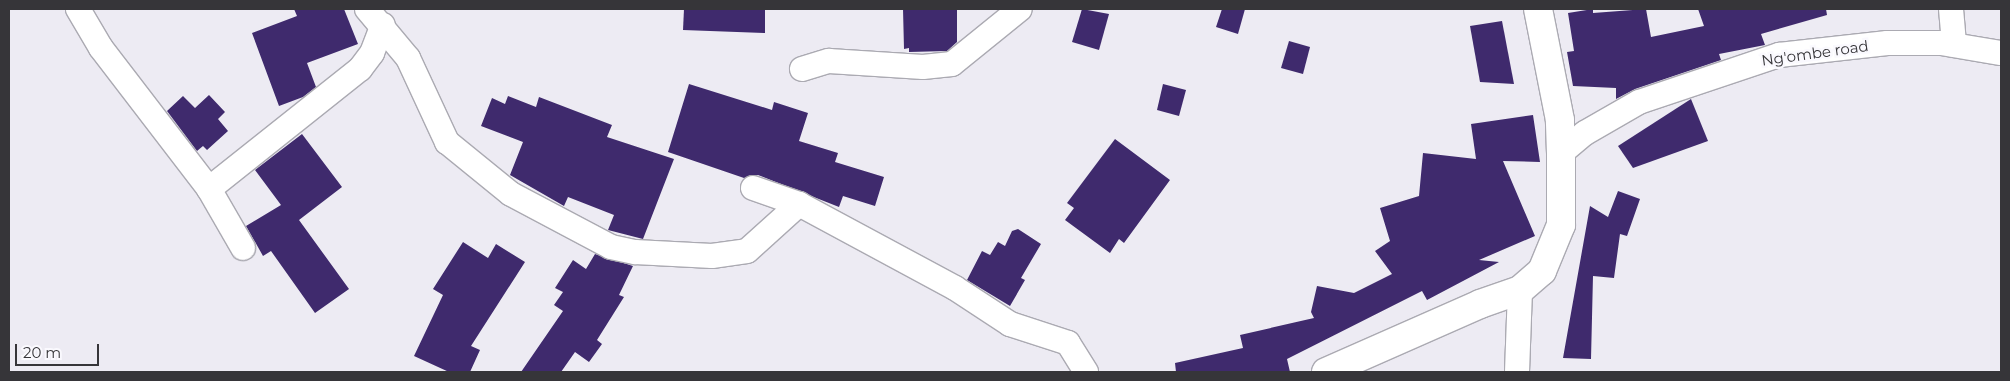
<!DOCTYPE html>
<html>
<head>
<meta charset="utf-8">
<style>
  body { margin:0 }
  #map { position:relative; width:2010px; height:381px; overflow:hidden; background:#edebf3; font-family:Montserrat,sans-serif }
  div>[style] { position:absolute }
  .building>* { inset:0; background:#3f2a6d }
  .roads { filter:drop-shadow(1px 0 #abaab2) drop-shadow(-1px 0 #abaab2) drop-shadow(0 1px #abaab2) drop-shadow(0 -1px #abaab2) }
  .minor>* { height:24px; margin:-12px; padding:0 12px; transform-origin:12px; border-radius:12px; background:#fff }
  .tertiary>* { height:28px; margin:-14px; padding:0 14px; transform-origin:14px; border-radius:14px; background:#fff }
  span { translate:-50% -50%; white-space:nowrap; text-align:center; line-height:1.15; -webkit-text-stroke:5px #faf9fe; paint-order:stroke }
  .street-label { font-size:15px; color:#363539 }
  .frame { position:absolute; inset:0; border:10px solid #363539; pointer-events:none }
  .scale { position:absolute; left:15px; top:344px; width:84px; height:22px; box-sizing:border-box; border:2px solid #363539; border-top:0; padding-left:6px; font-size:15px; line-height:18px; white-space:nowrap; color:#363539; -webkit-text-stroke:4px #faf9fe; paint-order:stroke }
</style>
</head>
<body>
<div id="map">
  <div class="building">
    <div style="clip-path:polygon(294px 9px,344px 9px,358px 44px,307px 63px,316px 87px,303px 97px,279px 106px,252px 33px,297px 16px)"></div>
    <div style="clip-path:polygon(684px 9px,765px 9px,765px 33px,683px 30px)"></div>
    <div style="clip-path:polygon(903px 9px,957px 9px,957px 42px,947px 51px,909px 52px,909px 48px,904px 49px)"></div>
    <div style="clip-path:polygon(1082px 9px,1109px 14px,1099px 50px,1072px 42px)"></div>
    <div style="clip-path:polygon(1222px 9px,1245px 9px,1238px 34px,1216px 27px)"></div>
    <div style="clip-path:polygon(1593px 9px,1593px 13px,1646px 9px,1651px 37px,1704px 26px,1698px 9px,1826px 9px,1827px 15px,1761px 34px,1765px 45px,1719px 54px,1721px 60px,1635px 89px,1616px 99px,1616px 88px,1573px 86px,1567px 52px,1574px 51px,1568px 13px)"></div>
    <div style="clip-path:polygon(1502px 21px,1514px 84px,1480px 82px,1470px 26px)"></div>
    <div style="clip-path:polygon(1289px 41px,1310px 47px,1303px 74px,1281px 68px)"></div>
    <div style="clip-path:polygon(689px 84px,772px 110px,774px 102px,808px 113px,799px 141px,838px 153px,835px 162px,884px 177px,875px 206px,843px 196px,839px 207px,758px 175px,744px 178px,668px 152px)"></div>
    <div style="clip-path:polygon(1163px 84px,1186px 90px,1179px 116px,1157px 110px)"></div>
    <div style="clip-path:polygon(209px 95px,225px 112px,218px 119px,228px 131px,207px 150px,203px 146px,197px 151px,167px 111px,183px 96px,195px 108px)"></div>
    <div style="clip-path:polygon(508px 96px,536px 107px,539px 97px,612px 125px,607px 137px,674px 159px,643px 239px,608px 230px,614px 215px,568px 197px,564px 206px,510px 175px,523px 142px,481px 126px,492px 98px,505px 104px)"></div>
    <div style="clip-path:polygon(1691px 99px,1708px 141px,1633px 168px,1618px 146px)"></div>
    <div style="clip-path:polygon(1533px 115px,1540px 162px,1503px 161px,1535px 236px,1479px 260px,1499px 262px,1427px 300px,1422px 291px,1287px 359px,1290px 372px,1176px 372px,1175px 363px,1243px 348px,1240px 335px,1314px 318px,1311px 312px,1317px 286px,1354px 293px,1392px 274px,1375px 251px,1390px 241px,1380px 208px,1419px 196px,1423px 153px,1476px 159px,1471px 124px)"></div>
    <div style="clip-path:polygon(302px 134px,342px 187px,299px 220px,349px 289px,315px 313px,271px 251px,263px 256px,246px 226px,281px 205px,255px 170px)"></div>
    <div style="clip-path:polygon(1115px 139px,1170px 180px,1124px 243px,1119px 239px,1110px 253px,1065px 220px,1074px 208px,1067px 203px)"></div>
    <div style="clip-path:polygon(1618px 191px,1640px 199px,1627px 236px,1620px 234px,1614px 278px,1593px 276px,1591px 359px,1563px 358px,1590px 206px,1608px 217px)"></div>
    <div style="clip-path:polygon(1018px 229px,1041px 244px,1021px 278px,1025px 280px,1010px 306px,967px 280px,982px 251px,990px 255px,998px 242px,1005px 246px,1012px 231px)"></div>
    <div style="clip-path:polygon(463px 242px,488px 258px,496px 244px,525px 262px,471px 346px,480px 350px,470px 372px,449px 372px,414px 356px,443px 295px,433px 289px)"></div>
    <div style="clip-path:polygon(595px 254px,633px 266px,619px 295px,624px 297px,597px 340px,602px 344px,589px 362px,575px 352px,561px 372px,521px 372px,563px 311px,554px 305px,563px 292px,555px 288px,573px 260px,586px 269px)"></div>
  </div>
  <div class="roads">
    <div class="minor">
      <div style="left:78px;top:9px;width:45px;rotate:59.5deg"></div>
      <div style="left:101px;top:48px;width:178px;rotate:52.5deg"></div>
      <div style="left:209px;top:189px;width:68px;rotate:60deg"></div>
      <div style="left:367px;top:9px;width:64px;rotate:50.1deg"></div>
      <div style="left:408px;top:58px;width:93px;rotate:65.1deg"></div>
      <div style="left:447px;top:142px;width:82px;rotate:39.1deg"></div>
      <div style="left:511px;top:194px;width:113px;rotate:27.9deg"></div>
      <div style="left:611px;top:247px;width:25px;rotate:12deg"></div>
      <div style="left:635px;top:252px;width:77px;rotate:3deg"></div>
      <div style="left:712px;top:256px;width:35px;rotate:-8deg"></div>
      <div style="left:747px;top:251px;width:70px;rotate:-42.1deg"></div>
      <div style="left:1951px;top:9px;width:36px;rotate:85deg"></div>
      <div style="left:802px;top:69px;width:28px;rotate:-17deg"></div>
      <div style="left:829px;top:61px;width:94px;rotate:3.7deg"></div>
      <div style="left:923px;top:67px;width:29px;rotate:-6deg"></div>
      <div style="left:952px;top:64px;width:87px;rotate:-39deg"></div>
      <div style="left:1561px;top:153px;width:31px;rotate:-40deg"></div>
      <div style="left:1585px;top:133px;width:62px;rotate:-29.9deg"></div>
      <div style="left:1639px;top:102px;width:148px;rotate:-18.6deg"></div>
      <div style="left:1779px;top:55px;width:109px;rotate:-6.3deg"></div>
      <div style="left:1887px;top:43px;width:54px"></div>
      <div style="left:1941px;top:43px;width:61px;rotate:9.5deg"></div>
      <div style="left:753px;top:188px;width:49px;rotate:19.2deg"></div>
      <div style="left:799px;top:204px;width:177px;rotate:28.3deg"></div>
      <div style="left:955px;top:288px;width:66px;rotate:33.2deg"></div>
      <div style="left:1010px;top:324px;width:61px;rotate:18.1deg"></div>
      <div style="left:1068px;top:343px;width:34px;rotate:58deg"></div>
      <div style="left:209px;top:189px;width:193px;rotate:-38.5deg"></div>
      <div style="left:360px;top:69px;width:20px;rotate:-53deg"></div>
      <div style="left:372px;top:53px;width:30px;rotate:-69deg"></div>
      <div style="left:1517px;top:372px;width:82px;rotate:-87.9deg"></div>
    </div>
    <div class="tertiary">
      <div style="left:1326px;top:372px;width:168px;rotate:-23.8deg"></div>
      <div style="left:1480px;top:304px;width:42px;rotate:-19.3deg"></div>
      <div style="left:1520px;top:290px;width:29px;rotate:-41deg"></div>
      <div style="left:1542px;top:271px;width:50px;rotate:-67.6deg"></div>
      <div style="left:1561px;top:225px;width:72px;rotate:-90deg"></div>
      <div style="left:1561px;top:153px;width:33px;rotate:-92deg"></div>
      <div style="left:1560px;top:120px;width:113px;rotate:-101.2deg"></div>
    </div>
  </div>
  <div class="street-label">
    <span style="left:1815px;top:53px;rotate:-8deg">Ng'ombe road</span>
  </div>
  <div class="frame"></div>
  <div class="scale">20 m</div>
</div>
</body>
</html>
